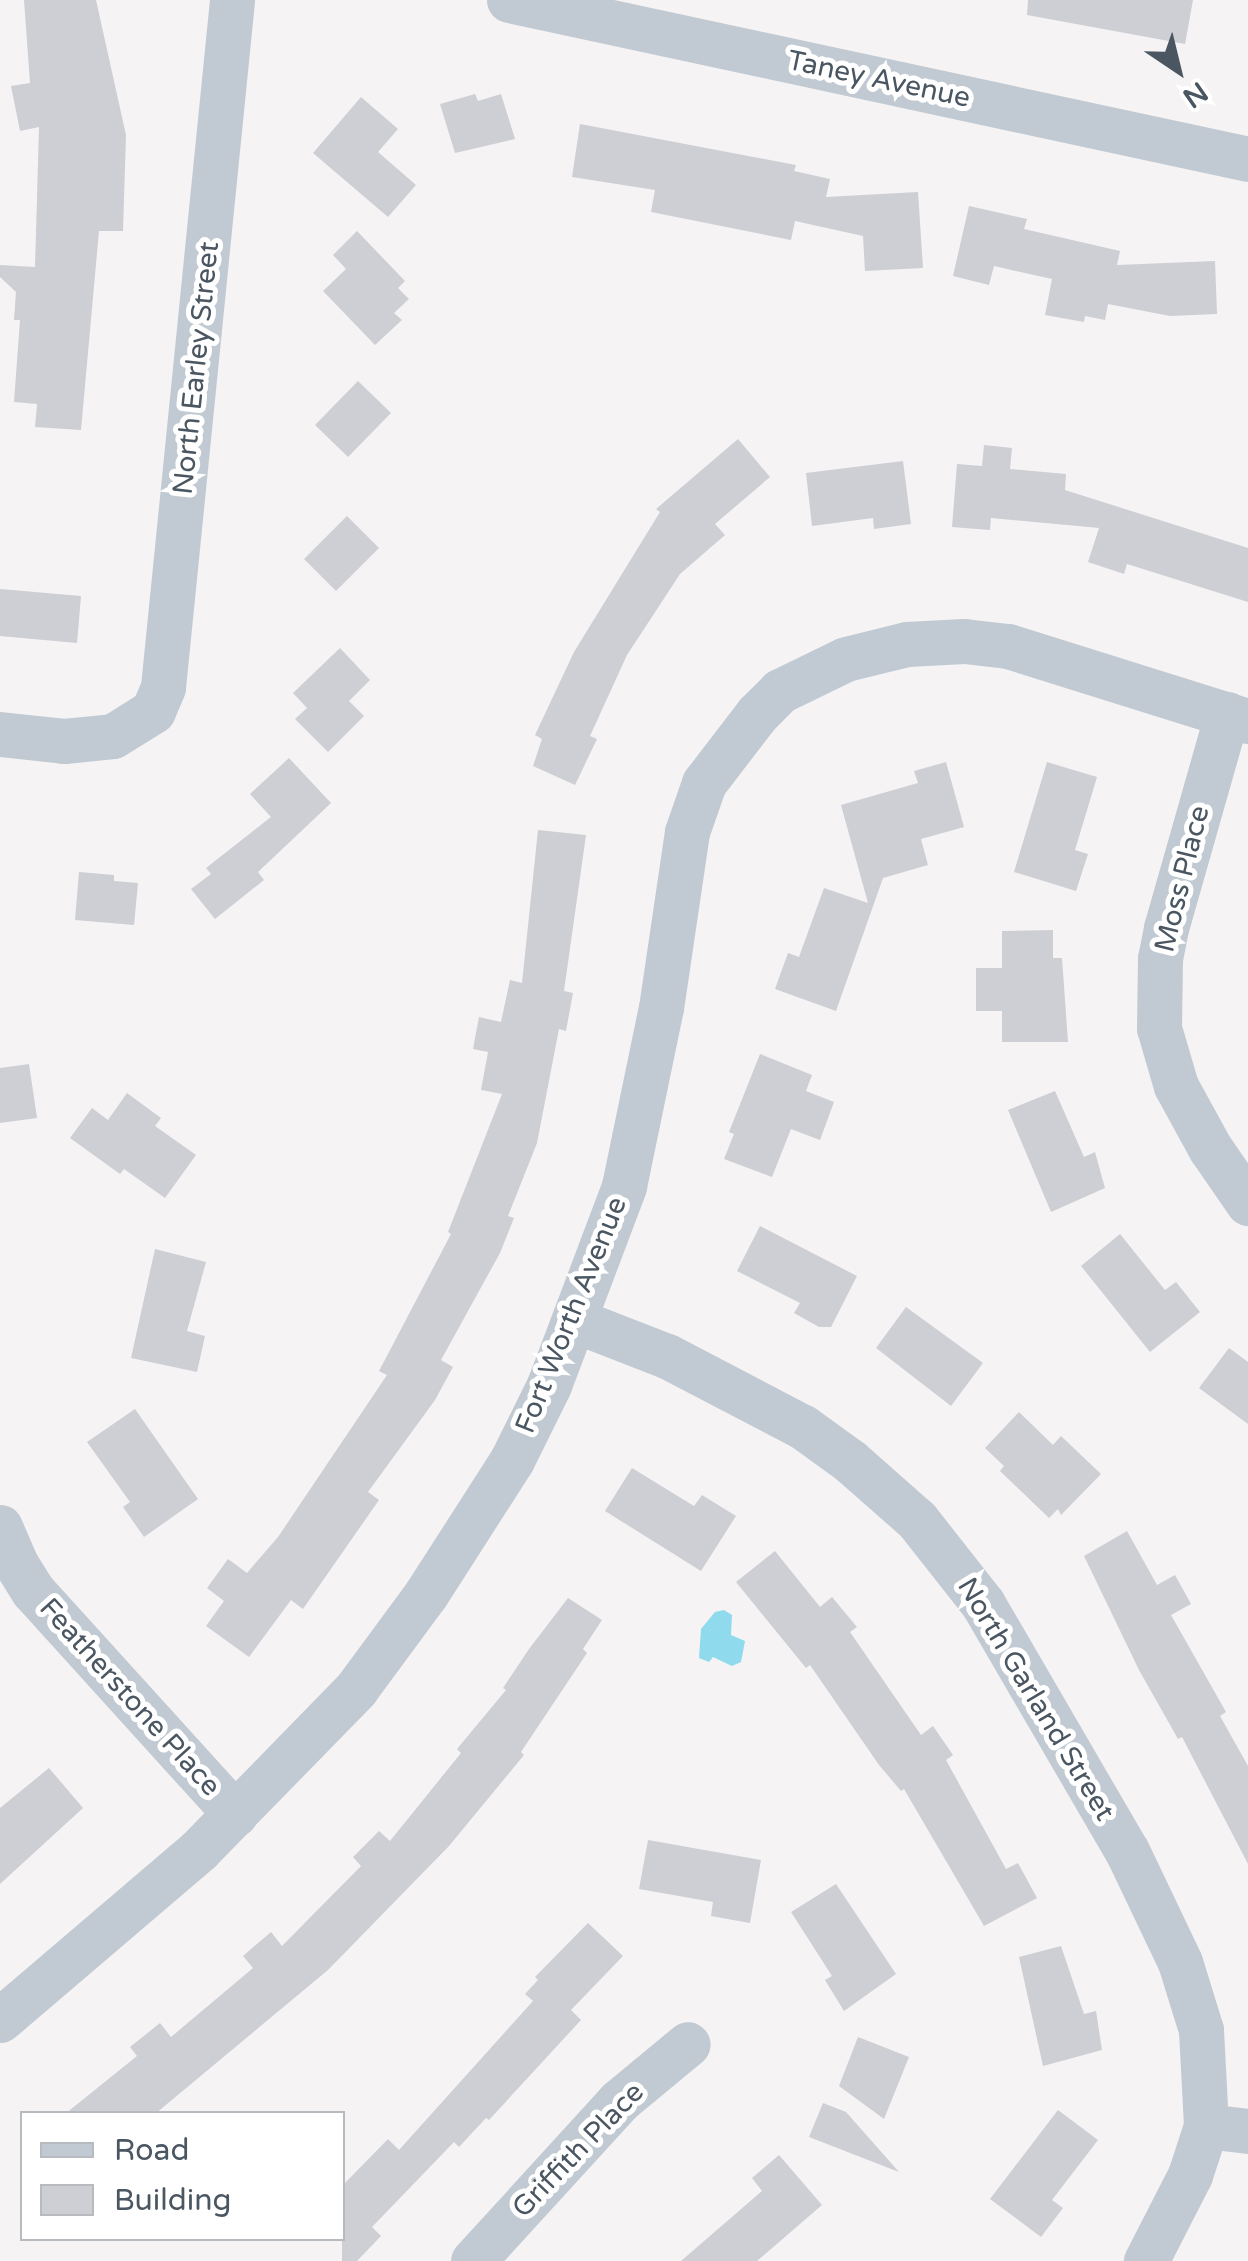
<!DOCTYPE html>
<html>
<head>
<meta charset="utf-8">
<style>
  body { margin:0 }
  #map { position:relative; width:1248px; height:2261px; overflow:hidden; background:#f5f3f3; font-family:"Varela Round",sans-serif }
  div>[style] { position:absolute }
  .water>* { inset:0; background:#90daee }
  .building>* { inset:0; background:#cdcfd5 }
  .minor>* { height:45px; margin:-22.5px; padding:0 22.5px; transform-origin:22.5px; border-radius:22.5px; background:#c1cad2 }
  span { translate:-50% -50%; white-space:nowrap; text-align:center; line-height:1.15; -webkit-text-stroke:10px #fff; paint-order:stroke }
  .street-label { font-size:28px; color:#4a5661 }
  .legend { position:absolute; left:20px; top:2111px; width:325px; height:130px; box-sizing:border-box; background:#fff; border:2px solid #b7bbc0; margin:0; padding:12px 18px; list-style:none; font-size:30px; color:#4a5661 }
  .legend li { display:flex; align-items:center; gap:20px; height:50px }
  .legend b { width:50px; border:2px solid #b7bbc0 }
  .north { position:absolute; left:1128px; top:20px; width:100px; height:100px; -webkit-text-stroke:8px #fff; paint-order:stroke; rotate:145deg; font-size:28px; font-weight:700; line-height:40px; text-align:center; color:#4a5661 }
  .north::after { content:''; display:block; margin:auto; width:35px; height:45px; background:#4a5661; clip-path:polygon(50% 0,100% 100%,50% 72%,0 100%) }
</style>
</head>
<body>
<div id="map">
  <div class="water">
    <div style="clip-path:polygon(724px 1610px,732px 1615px,731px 1635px,745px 1641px,741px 1662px,732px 1666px,713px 1657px,709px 1662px,699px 1658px,701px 1629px,715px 1612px)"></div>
  </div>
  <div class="building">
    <div style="clip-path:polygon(24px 0,96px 0,126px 135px,123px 231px,99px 231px,81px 430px,35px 427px,37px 404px,14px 402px,20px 320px,14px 320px,16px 292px,0 277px,0 265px,35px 267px,39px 127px,20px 131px,11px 86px,30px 83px)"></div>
    <div style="clip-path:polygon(1028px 0,1193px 0,1185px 44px,1027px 15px)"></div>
    <div style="clip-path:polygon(475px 94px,478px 101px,501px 94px,515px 139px,455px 153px,440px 104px)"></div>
    <div style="clip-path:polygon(361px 97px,398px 129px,378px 152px,416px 185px,388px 217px,313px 153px)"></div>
    <div style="clip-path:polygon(580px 124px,796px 165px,794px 171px,830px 179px,826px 197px,918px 192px,923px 268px,865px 271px,863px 236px,795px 221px,791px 240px,651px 212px,655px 190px,572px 177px)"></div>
    <div style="clip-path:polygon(969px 206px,1027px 219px,1024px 229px,1120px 251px,1117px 265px,1215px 261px,1217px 314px,1170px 316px,1108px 304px,1105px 320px,1085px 316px,1084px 322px,1045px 315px,1052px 279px,994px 266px,989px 285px,953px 276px)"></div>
    <div style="clip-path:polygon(357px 231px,405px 281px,398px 288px,409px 299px,394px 313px,402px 320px,375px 345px,323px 291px,346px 269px,333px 255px)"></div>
    <div style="clip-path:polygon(358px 381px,391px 413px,348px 457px,315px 425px)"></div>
    <div style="clip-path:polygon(738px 439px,770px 477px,715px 524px,725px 535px,680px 574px,627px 655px,590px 736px,597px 739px,575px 785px,533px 766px,542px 739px,535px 735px,574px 652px,660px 512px,656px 509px)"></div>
    <div style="clip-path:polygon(984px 445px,1012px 448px,1010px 469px,1066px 474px,1065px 490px,1248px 548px,1248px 602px,1127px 564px,1124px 574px,1088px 562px,1099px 528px,991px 518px,990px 530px,952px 527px,957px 464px,982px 466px)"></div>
    <div style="clip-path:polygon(903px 461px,911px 524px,874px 529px,873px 518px,812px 526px,806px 473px)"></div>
    <div style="clip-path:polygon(347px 516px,379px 548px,336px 591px,304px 559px)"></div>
    <div style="clip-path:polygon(0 589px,81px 596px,77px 643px,0 636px)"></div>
    <div style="clip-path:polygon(340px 648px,370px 680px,349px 701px,364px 716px,328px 752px,295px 719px,307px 708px,293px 693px)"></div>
    <div style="clip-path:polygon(289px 758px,331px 803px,258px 872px,264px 880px,215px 919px,191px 889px,211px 874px,206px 868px,271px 817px,250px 794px)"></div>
    <div style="clip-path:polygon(946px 762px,964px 827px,921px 839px,928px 865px,883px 878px,836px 1011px,775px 989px,788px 953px,799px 957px,824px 888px,868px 903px,841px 805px,918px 783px,914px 771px)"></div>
    <div style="clip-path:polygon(1047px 762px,1097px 777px,1075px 850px,1088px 854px,1076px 891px,1014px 872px)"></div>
    <div style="clip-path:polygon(538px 830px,586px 835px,564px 991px,573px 993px,566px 1031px,559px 1029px,537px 1143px,508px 1216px,514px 1218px,500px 1253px,441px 1360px,453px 1367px,435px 1400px,368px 1492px,379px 1500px,303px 1609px,291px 1600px,249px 1657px,206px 1626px,224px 1601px,207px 1588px,228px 1559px,247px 1573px,278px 1537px,387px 1375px,379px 1371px,451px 1234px,448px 1232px,502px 1094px,481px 1090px,488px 1052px,473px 1049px,479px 1017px,501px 1022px,510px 980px,522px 983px)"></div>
    <div style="clip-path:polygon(79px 872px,114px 875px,114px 881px,138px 883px,134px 925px,75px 920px)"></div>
    <div style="clip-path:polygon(1053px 930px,1053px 958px,1062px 958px,1068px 1042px,1002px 1042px,1002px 1011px,976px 1011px,976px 968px,1002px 968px,1002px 931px)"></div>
    <div style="clip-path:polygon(760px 1054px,812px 1075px,806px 1091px,834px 1102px,820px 1140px,791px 1129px,772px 1177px,724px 1159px,734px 1134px,729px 1132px)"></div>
    <div style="clip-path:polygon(29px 1064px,37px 1118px,0 1123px,0 1068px)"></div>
    <div style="clip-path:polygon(1055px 1091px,1084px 1157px,1095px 1152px,1105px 1188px,1051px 1212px,1008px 1110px)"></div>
    <div style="clip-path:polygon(127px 1093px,161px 1118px,155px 1126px,196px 1155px,165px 1198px,124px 1169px,120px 1174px,70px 1138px,92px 1108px,108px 1120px)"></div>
    <div style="clip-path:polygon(760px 1226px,857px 1276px,831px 1327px,819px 1327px,794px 1313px,800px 1303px,737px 1271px)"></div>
    <div style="clip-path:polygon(1120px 1234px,1165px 1290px,1176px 1282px,1200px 1312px,1150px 1352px,1081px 1266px)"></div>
    <div style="clip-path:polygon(155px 1249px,206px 1262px,187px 1331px,205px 1336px,197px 1372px,131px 1358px)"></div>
    <div style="clip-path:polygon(906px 1307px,983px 1363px,951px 1406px,876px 1348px)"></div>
    <div style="clip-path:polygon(1229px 1348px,1248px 1362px,1248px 1424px,1199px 1388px)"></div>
    <div style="clip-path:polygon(135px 1409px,198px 1499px,144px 1537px,123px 1507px,130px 1502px,87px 1442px)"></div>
    <div style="clip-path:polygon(1019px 1412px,1053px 1445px,1061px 1436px,1101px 1474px,1061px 1515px,1058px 1509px,1049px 1518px,1000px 1471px,1004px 1466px,985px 1448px)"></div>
    <div style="clip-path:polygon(632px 1468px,694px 1506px,702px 1495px,736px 1516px,701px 1571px,605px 1511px)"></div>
    <div style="clip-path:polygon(1127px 1531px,1157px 1585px,1175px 1575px,1191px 1604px,1171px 1615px,1226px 1712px,1220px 1716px,1248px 1766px,1248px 1864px,1182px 1737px,1178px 1739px,1139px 1670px,1084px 1556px)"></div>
    <div style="clip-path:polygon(775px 1551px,820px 1607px,832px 1597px,857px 1627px,850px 1632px,921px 1735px,933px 1726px,953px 1755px,946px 1760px,1006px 1869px,1018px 1863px,1037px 1898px,984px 1926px,904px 1789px,901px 1791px,879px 1765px,810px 1665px,806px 1668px,736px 1582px)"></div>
    <div style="clip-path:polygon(568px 1598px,602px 1620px,583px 1649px,587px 1653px,521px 1752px,524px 1755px,449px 1846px,328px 1970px,155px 2114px,65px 2114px,137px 2056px,130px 2047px,160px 2023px,171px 2037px,253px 1968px,243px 1956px,271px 1932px,282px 1946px,361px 1866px,353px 1857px,379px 1831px,390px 1841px,461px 1753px,457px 1749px,506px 1690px,503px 1688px,529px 1649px)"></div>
    <div style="clip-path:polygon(49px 1768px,83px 1808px,0 1884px,0 1808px)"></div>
    <div style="clip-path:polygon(648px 1840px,761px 1860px,750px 1923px,711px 1916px,713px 1902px,639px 1889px)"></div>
    <div style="clip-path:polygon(836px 1884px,896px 1974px,844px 2011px,825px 1980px,832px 1976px,791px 1912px)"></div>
    <div style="clip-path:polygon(588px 1923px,623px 1956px,571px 2010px,581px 2020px,489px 2120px,486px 2118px,459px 2147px,454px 2142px,372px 2227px,381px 2236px,357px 2261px,342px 2261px,342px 2186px,388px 2139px,399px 2150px,533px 2001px,525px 1994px,538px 1980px,535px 1977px)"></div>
    <div style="clip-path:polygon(1061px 1946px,1084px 2014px,1096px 2011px,1102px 2050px,1043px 2066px,1019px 1957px)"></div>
    <div style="clip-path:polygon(858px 2037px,909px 2057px,884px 2119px,839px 2086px)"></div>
    <div style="clip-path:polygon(823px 2103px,846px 2112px,899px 2172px,809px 2137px)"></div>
    <div style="clip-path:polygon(1058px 2110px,1098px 2140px,1052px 2200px,1063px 2208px,1041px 2237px,990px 2199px)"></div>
    <div style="clip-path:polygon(779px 2155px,822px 2205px,757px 2261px,681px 2261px,762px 2191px,752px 2178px)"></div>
  </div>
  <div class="minor">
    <div style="left:509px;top:0;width:756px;rotate:12.14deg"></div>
    <div style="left:1227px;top:714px;width:223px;rotate:105.9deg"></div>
    <div style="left:1166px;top:928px;width:31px;rotate:101deg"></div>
    <div style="left:1160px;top:958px;width:70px;rotate:90.8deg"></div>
    <div style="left:1159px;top:1028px;width:60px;rotate:73.7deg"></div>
    <div style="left:1176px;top:1086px;width:71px;rotate:61.3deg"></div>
    <div style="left:1210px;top:1148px;width:67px;rotate:55.4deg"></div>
    <div style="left:0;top:734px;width:64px;rotate:6.2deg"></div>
    <div style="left:64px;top:741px;width:49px;rotate:-5.8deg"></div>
    <div style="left:113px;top:736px;width:47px;rotate:-32deg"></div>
    <div style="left:153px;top:711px;width:26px;rotate:-67deg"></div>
    <div style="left:163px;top:687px;width:690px;rotate:-84.26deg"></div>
    <div style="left:574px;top:1320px;width:100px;rotate:21.2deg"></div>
    <div style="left:667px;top:1356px;width:153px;rotate:27.6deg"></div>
    <div style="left:803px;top:1427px;width:58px;rotate:35.9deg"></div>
    <div style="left:850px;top:1461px;width:89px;rotate:41.4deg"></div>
    <div style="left:917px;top:1520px;width:107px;rotate:51.8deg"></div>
    <div style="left:983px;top:1604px;width:286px;rotate:59.8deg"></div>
    <div style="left:1127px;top:1851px;width:123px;rotate:64.5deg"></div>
    <div style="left:1180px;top:1962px;width:71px;rotate:72.8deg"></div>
    <div style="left:1201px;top:2030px;width:96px;rotate:87deg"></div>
    <div style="left:1206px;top:2126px;width:52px;rotate:108.1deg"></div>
    <div style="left:1190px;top:2175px;width:97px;rotate:117.1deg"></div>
    <div style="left:0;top:1527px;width:40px;rotate:66.6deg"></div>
    <div style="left:16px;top:1564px;width:32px;rotate:58deg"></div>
    <div style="left:33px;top:1591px;width:301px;rotate:47.8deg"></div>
    <div style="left:0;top:2020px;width:262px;rotate:-40.5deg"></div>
    <div style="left:199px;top:1850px;width:225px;rotate:-45.7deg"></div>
    <div style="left:356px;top:1689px;width:118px;rotate:-53.6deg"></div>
    <div style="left:426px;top:1594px;width:159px;rotate:-57.3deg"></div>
    <div style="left:512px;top:1460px;width:84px;rotate:-63.7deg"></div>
    <div style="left:549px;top:1385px;width:213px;rotate:-69.3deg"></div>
    <div style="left:624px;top:1186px;width:182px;rotate:-78.3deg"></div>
    <div style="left:661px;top:1008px;width:178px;rotate:-81.6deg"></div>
    <div style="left:687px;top:832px;width:52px;rotate:-70.9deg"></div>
    <div style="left:704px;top:783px;width:87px;rotate:-52.5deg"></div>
    <div style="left:757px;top:714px;width:33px;rotate:-45deg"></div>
    <div style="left:780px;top:691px;width:73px;rotate:-25.9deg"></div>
    <div style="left:846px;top:659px;width:63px;rotate:-13.8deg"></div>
    <div style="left:907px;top:644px;width:57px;rotate:-3deg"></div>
    <div style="left:964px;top:641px;width:44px;rotate:6.5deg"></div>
    <div style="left:1008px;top:646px;width:251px;rotate:17.4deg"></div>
    <div style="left:1206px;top:2126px;width:42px;rotate:6.8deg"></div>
    <div style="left:473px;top:2261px;width:217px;rotate:-47.6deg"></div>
    <div style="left:619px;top:2101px;width:89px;rotate:-39.6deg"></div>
  </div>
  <div class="street-label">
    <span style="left:879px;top:79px;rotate:12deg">Taney Avenue</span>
    <span style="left:196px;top:368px;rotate:-84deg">North Earley Street</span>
    <span style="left:1182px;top:879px;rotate:-76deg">Moss Place</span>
    <span style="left:571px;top:1315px;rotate:-68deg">Fort Worth Avenue</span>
    <span style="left:130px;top:1697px;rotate:48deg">Featherstone Place</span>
    <span style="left:1036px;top:1699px;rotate:59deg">North Garland Street</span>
    <span style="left:578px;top:2150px;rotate:-46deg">Griffith Place</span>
  </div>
  <ul class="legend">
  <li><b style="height:12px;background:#c1cad2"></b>Road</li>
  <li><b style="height:28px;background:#cdcfd5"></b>Building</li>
  </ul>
  <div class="north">N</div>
</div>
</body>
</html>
